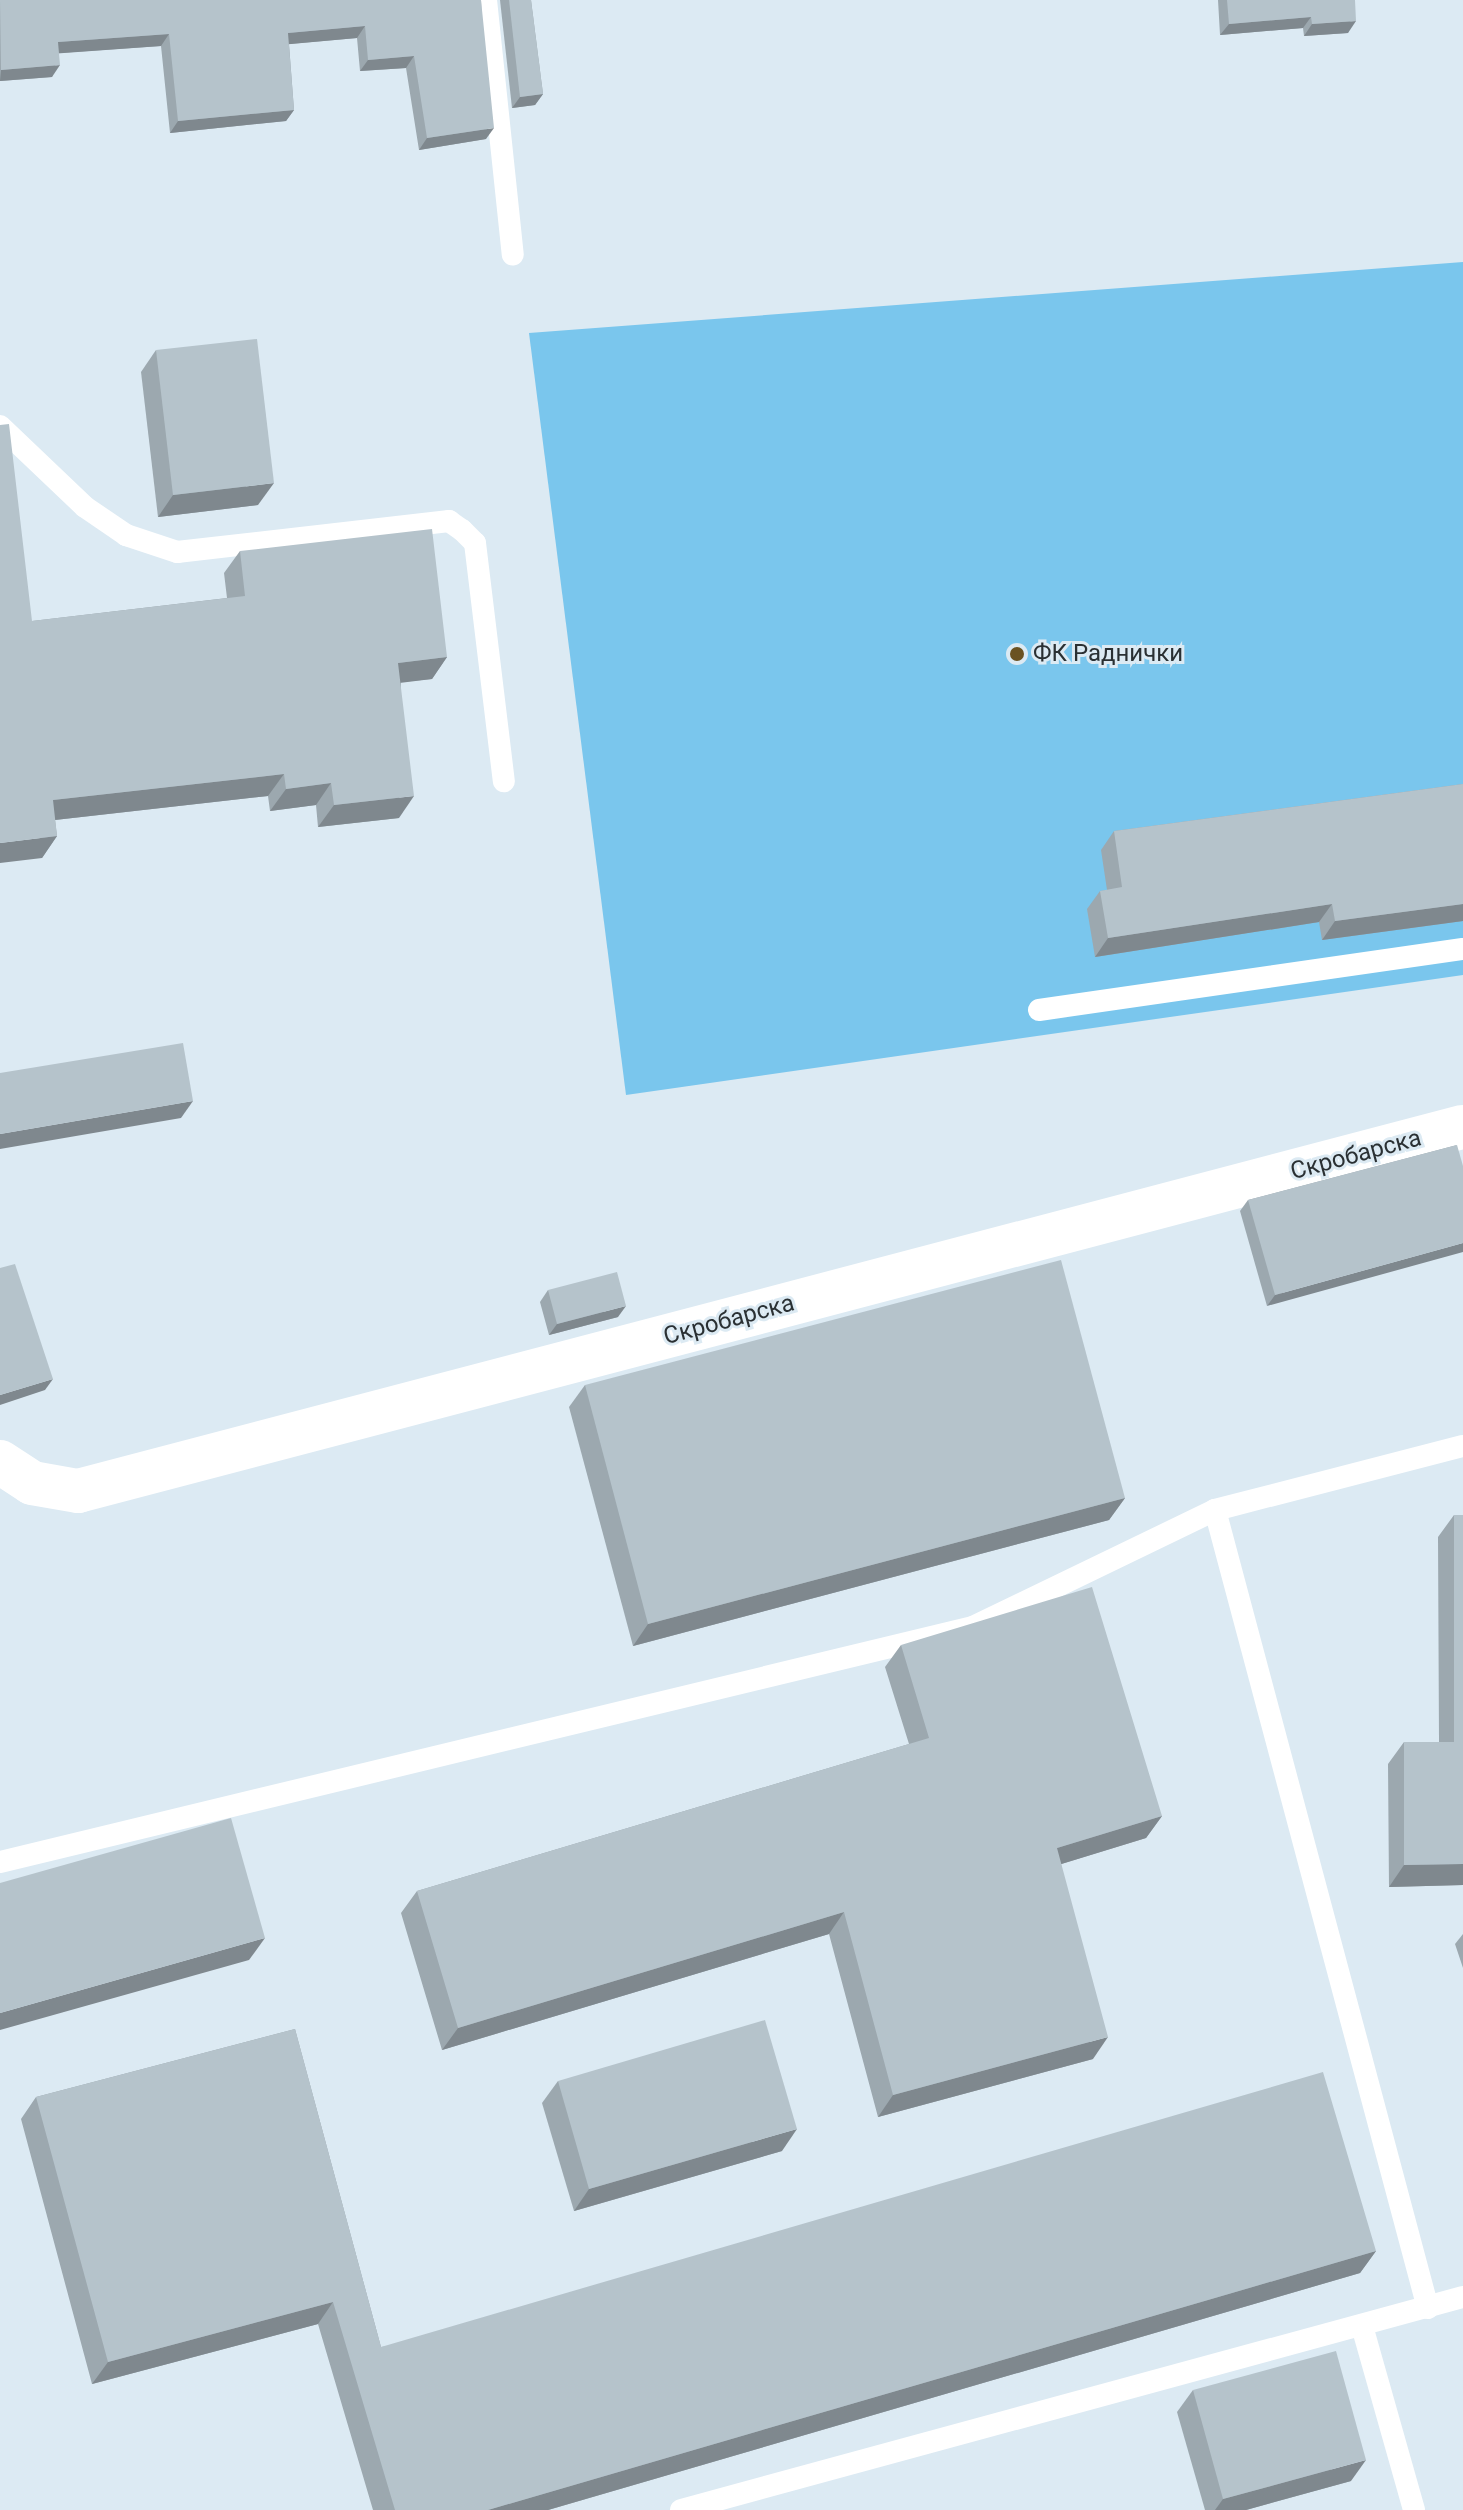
<!DOCTYPE html>
<html>
<head>
<meta charset="utf-8">
<style>
  body { margin:0 }
  #map { position:relative; width:1463px; height:2510px; overflow:hidden; background:#dceaf3; font-family:Roboto,sans-serif }
  div>[style] { position:absolute }
  .green>* { inset:0; background:#7ac6ed }
  .service>* { height:22px; margin:-11px; padding:0 11px; transform-origin:11px; border-radius:11px; background:#fff }
  .minor>* { height:44px; margin:-22px; padding:0 22px; transform-origin:22px; border-radius:22px; background:#fff }
  .wall>* { inset:0; background:#9ca8af }
  .shaded-wall>* { inset:0; background:#7f888e }
  .building>* { inset:0; background:#b5c3cb }
  .dots>* { width:22px; height:22px; translate:-50% -50%; box-sizing:border-box; border:4px solid #dceaf3; border-radius:50% }
  span { translate:-50% -50%; white-space:nowrap; text-align:center; line-height:1.15; -webkit-text-stroke:6px #dceaf3; paint-order:stroke }
  .poi-label { font-size:24px; color:#2a3033 }
  .left { translate:0 -50%; text-align:left }
  .street-label { font-size:24px; color:#2a3033 }
</style>
</head>
<body>
<div id="map">
  <div class="green">
    <div style="clip-path:polygon(1463px 262px,1463px 975px,626px 1095px,529px 333px)"></div>
  </div>
  <div class="service">
    <div style="left:486px;top:0;width:256px;rotate:84deg"></div>
    <div style="left:0;top:426px;width:117px;rotate:43.6deg"></div>
    <div style="left:85px;top:507px;width:50px;rotate:34.3deg"></div>
    <div style="left:126px;top:535px;width:54px;rotate:18.4deg"></div>
    <div style="left:177px;top:552px;width:274px;rotate:-6.5deg"></div>
    <div style="left:449px;top:521px;width:16px;rotate:35deg"></div>
    <div style="left:462px;top:530px;width:18px;rotate:45deg"></div>
    <div style="left:475px;top:543px;width:240px;rotate:83.1deg"></div>
    <div style="left:1039px;top:1010px;width:428px;rotate:-8.2deg"></div>
    <div style="left:1215px;top:1510px;width:826px;rotate:75.06deg"></div>
    <div style="left:0;top:1862px;width:1001px;rotate:-13.58deg"></div>
    <div style="left:973px;top:1627px;width:269px;rotate:-25.8deg"></div>
    <div style="left:1215px;top:1510px;width:256px;rotate:-14.5deg"></div>
    <div style="left:1362px;top:2326px;width:191px;rotate:74.2deg"></div>
    <div style="left:681px;top:2510px;width:810px;rotate:-15.24deg"></div>
  </div>
  <div class="minor">
    <div style="left:0;top:1462px;width:38px;rotate:33deg"></div>
    <div style="left:32px;top:1483px;width:47px;rotate:9.9deg"></div>
    <div style="left:78px;top:1491px;width:1432px;rotate:-14.73deg"></div>
  </div>
  <div class="wall">
    <div style="clip-path:polygon(0 0,481px 0,486px 139px,419px 150px,406px 68px,360px 71px,357px 38px,289px 44px,294px 110px,286px 121px,170px 133px,161px 46px,59px 53px,52px 77px,0 81px)"></div>
    <div style="clip-path:polygon(500px 0,531px 0,543px 94px,535px 105px,512px 108px)"></div>
    <div style="clip-path:polygon(1218px 0,1355px 0,1348px 33px,1304px 36px,1303px 28px,1220px 35px)"></div>
    <div style="clip-path:polygon(156px 350px,258px 505px,158px 517px,141px 372px)"></div>
    <div style="clip-path:polygon(240px 551px,447px 657px,432px 679px,401px 682px,399px 818px,318px 827px,316px 805px,270px 811px,268px 796px,55px 820px,57px 836px,42px 858px,32px 621px,227px 598px,224px 573px)"></div>
    <div style="clip-path:polygon(1463px 784px,1463px 921px,1322px 940px,1319px 922px,1095px 957px,1087px 909px,1100px 891px,1107px 890px,1101px 850px,1114px 831px)"></div>
    <div style="clip-path:polygon(1457px 1145px,1267px 1306px,1240px 1211px,1248px 1200px)"></div>
    <div style="clip-path:polygon(548px 1290px,618px 1317px,549px 1335px,540px 1302px)"></div>
    <div style="clip-path:polygon(585px 1385px,1125px 1498px,1109px 1520px,633px 1646px,569px 1407px)"></div>
    <div style="clip-path:polygon(1454px 1515px,1463px 1515px,1463px 1885px,1389px 1887px,1388px 1764px,1404px 1742px,1439px 1742px,1438px 1537px)"></div>
    <div style="clip-path:polygon(901px 1645px,1162px 1816px,1146px 1838px,1061px 1864px,1093px 2059px,878px 2117px,829px 1934px,442px 2050px,401px 1913px,417px 1891px,909px 1744px,885px 1667px)"></div>
    <div style="clip-path:polygon(1463px 1934px,1463px 1968px,1455px 1944px)"></div>
    <div style="clip-path:polygon(295px 2029px,381px 2347px,1376px 2251px,1360px 2273px,548px 2510px,373px 2510px,318px 2324px,92px 2384px,21px 2119px,36px 2097px)"></div>
    <div style="clip-path:polygon(558px 2081px,782px 2151px,574px 2211px,542px 2103px)"></div>
    <div style="clip-path:polygon(1193px 2390px,1351px 2481px,1246px 2510px,1205px 2510px,1177px 2412px)"></div>
  </div>
  <div class="shaded-wall">
    <div style="clip-path:polygon(1311px 17px,1303px 28px,1220px 35px,1229px 24px)"></div>
    <div style="clip-path:polygon(1356px 21px,1348px 33px,1304px 36px,1312px 24px)"></div>
    <div style="clip-path:polygon(365px 26px,357px 38px,280px 45px,288px 33px)"></div>
    <div style="clip-path:polygon(169px 34px,161px 46px,50px 54px,58px 42px)"></div>
    <div style="clip-path:polygon(414px 56px,406px 68px,360px 71px,368px 60px)"></div>
    <div style="clip-path:polygon(60px 65px,52px 77px,0 81px,1px 70px)"></div>
    <div style="clip-path:polygon(543px 94px,535px 105px,512px 108px,520px 97px)"></div>
    <div style="clip-path:polygon(294px 110px,286px 121px,170px 133px,178px 121px)"></div>
    <div style="clip-path:polygon(494px 128px,486px 139px,419px 150px,427px 138px)"></div>
    <div style="clip-path:polygon(274px 483px,258px 505px,158px 517px,173px 495px)"></div>
    <div style="clip-path:polygon(447px 657px,432px 679px,383px 685px,398px 663px)"></div>
    <div style="clip-path:polygon(284px 774px,268px 796px,37px 822px,53px 800px)"></div>
    <div style="clip-path:polygon(331px 783px,316px 805px,270px 811px,286px 789px)"></div>
    <div style="clip-path:polygon(414px 796px,399px 818px,318px 827px,334px 805px)"></div>
    <div style="clip-path:polygon(57px 836px,42px 858px,0 863px,0 843px)"></div>
    <div style="clip-path:polygon(1332px 904px,1319px 922px,1095px 957px,1108px 938px)"></div>
    <div style="clip-path:polygon(1463px 904px,1463px 921px,1322px 940px,1335px 921px)"></div>
    <div style="clip-path:polygon(193px 1101px,181px 1118px,0 1149px,0 1134px)"></div>
    <div style="clip-path:polygon(1463px 1243px,1463px 1252px,1267px 1306px,1275px 1295px)"></div>
    <div style="clip-path:polygon(626px 1306px,618px 1317px,549px 1335px,557px 1324px)"></div>
    <div style="clip-path:polygon(53px 1379px,45px 1390px,0 1405px,0 1395px)"></div>
    <div style="clip-path:polygon(1125px 1498px,1109px 1520px,633px 1646px,648px 1624px)"></div>
    <div style="clip-path:polygon(1162px 1816px,1146px 1838px,1042px 1870px,1057px 1848px)"></div>
    <div style="clip-path:polygon(1463px 1864px,1463px 1885px,1389px 1887px,1404px 1865px)"></div>
    <div style="clip-path:polygon(844px 1912px,829px 1934px,442px 2050px,458px 2028px)"></div>
    <div style="clip-path:polygon(265px 1938px,249px 1960px,0 2030px,0 2013px)"></div>
    <div style="clip-path:polygon(1108px 2037px,1093px 2059px,878px 2117px,893px 2095px)"></div>
    <div style="clip-path:polygon(797px 2129px,782px 2151px,574px 2211px,589px 2189px)"></div>
    <div style="clip-path:polygon(1376px 2251px,1360px 2273px,548px 2510px,488px 2510px)"></div>
    <div style="clip-path:polygon(333px 2302px,318px 2324px,92px 2384px,108px 2362px)"></div>
    <div style="clip-path:polygon(1366px 2460px,1351px 2481px,1246px 2510px,1215px 2510px,1223px 2499px)"></div>
  </div>
  <div class="building">
    <div style="clip-path:polygon(0 0,481px 0,494px 128px,427px 138px,414px 56px,368px 60px,365px 26px,288px 33px,294px 110px,178px 121px,169px 34px,58px 42px,60px 65px,1px 70px)"></div>
    <div style="clip-path:polygon(509px 0,531px 0,543px 94px,520px 97px)"></div>
    <div style="clip-path:polygon(1227px 0,1355px 0,1356px 21px,1312px 24px,1311px 17px,1229px 24px)"></div>
    <div style="clip-path:polygon(257px 339px,274px 483px,173px 495px,156px 350px)"></div>
    <div style="clip-path:polygon(9px 424px,32px 621px,245px 596px,240px 551px,432px 529px,447px 657px,398px 663px,414px 796px,334px 805px,331px 783px,286px 789px,284px 774px,53px 800px,57px 836px,0 843px,0 425px)"></div>
    <div style="clip-path:polygon(1463px 784px,1463px 904px,1335px 921px,1332px 904px,1108px 938px,1100px 891px,1122px 887px,1114px 831px)"></div>
    <div style="clip-path:polygon(183px 1043px,193px 1101px,0 1134px,0 1073px)"></div>
    <div style="clip-path:polygon(1457px 1145px,1463px 1166px,1463px 1243px,1275px 1295px,1248px 1200px)"></div>
    <div style="clip-path:polygon(1061px 1260px,1125px 1498px,648px 1624px,585px 1385px)"></div>
    <div style="clip-path:polygon(15px 1264px,53px 1379px,0 1395px,0 1268px)"></div>
    <div style="clip-path:polygon(617px 1272px,626px 1306px,557px 1324px,548px 1290px)"></div>
    <div style="clip-path:polygon(1454px 1515px,1463px 1515px,1463px 1864px,1404px 1865px,1404px 1742px,1454px 1742px)"></div>
    <div style="clip-path:polygon(1092px 1587px,1162px 1816px,1057px 1848px,1108px 2037px,893px 2095px,844px 1912px,458px 2028px,417px 1891px,929px 1738px,901px 1645px)"></div>
    <div style="clip-path:polygon(231px 1818px,265px 1938px,0 2013px,0 1883px)"></div>
    <div style="clip-path:polygon(765px 2020px,797px 2129px,589px 2189px,558px 2081px)"></div>
    <div style="clip-path:polygon(295px 2029px,381px 2347px,1323px 2072px,1376px 2251px,488px 2510px,395px 2510px,333px 2302px,108px 2362px,36px 2097px)"></div>
    <div style="clip-path:polygon(1336px 2351px,1366px 2460px,1223px 2499px,1193px 2390px)"></div>
  </div>
  <div class="dots">
    <div style="left:1017px;top:654px;background:#6a5222"></div>
  </div>
  <div class="poi-label">
    <span class="left" style="left:1033px;top:654px">ФК Раднички</span>
  </div>
  <div class="street-label">
    <span style="left:1356px;top:1155px;rotate:-15deg">Скробарска</span>
    <span style="left:729px;top:1320px;rotate:-15deg">Скробарска</span>
  </div>
</div>
</body>
</html>
